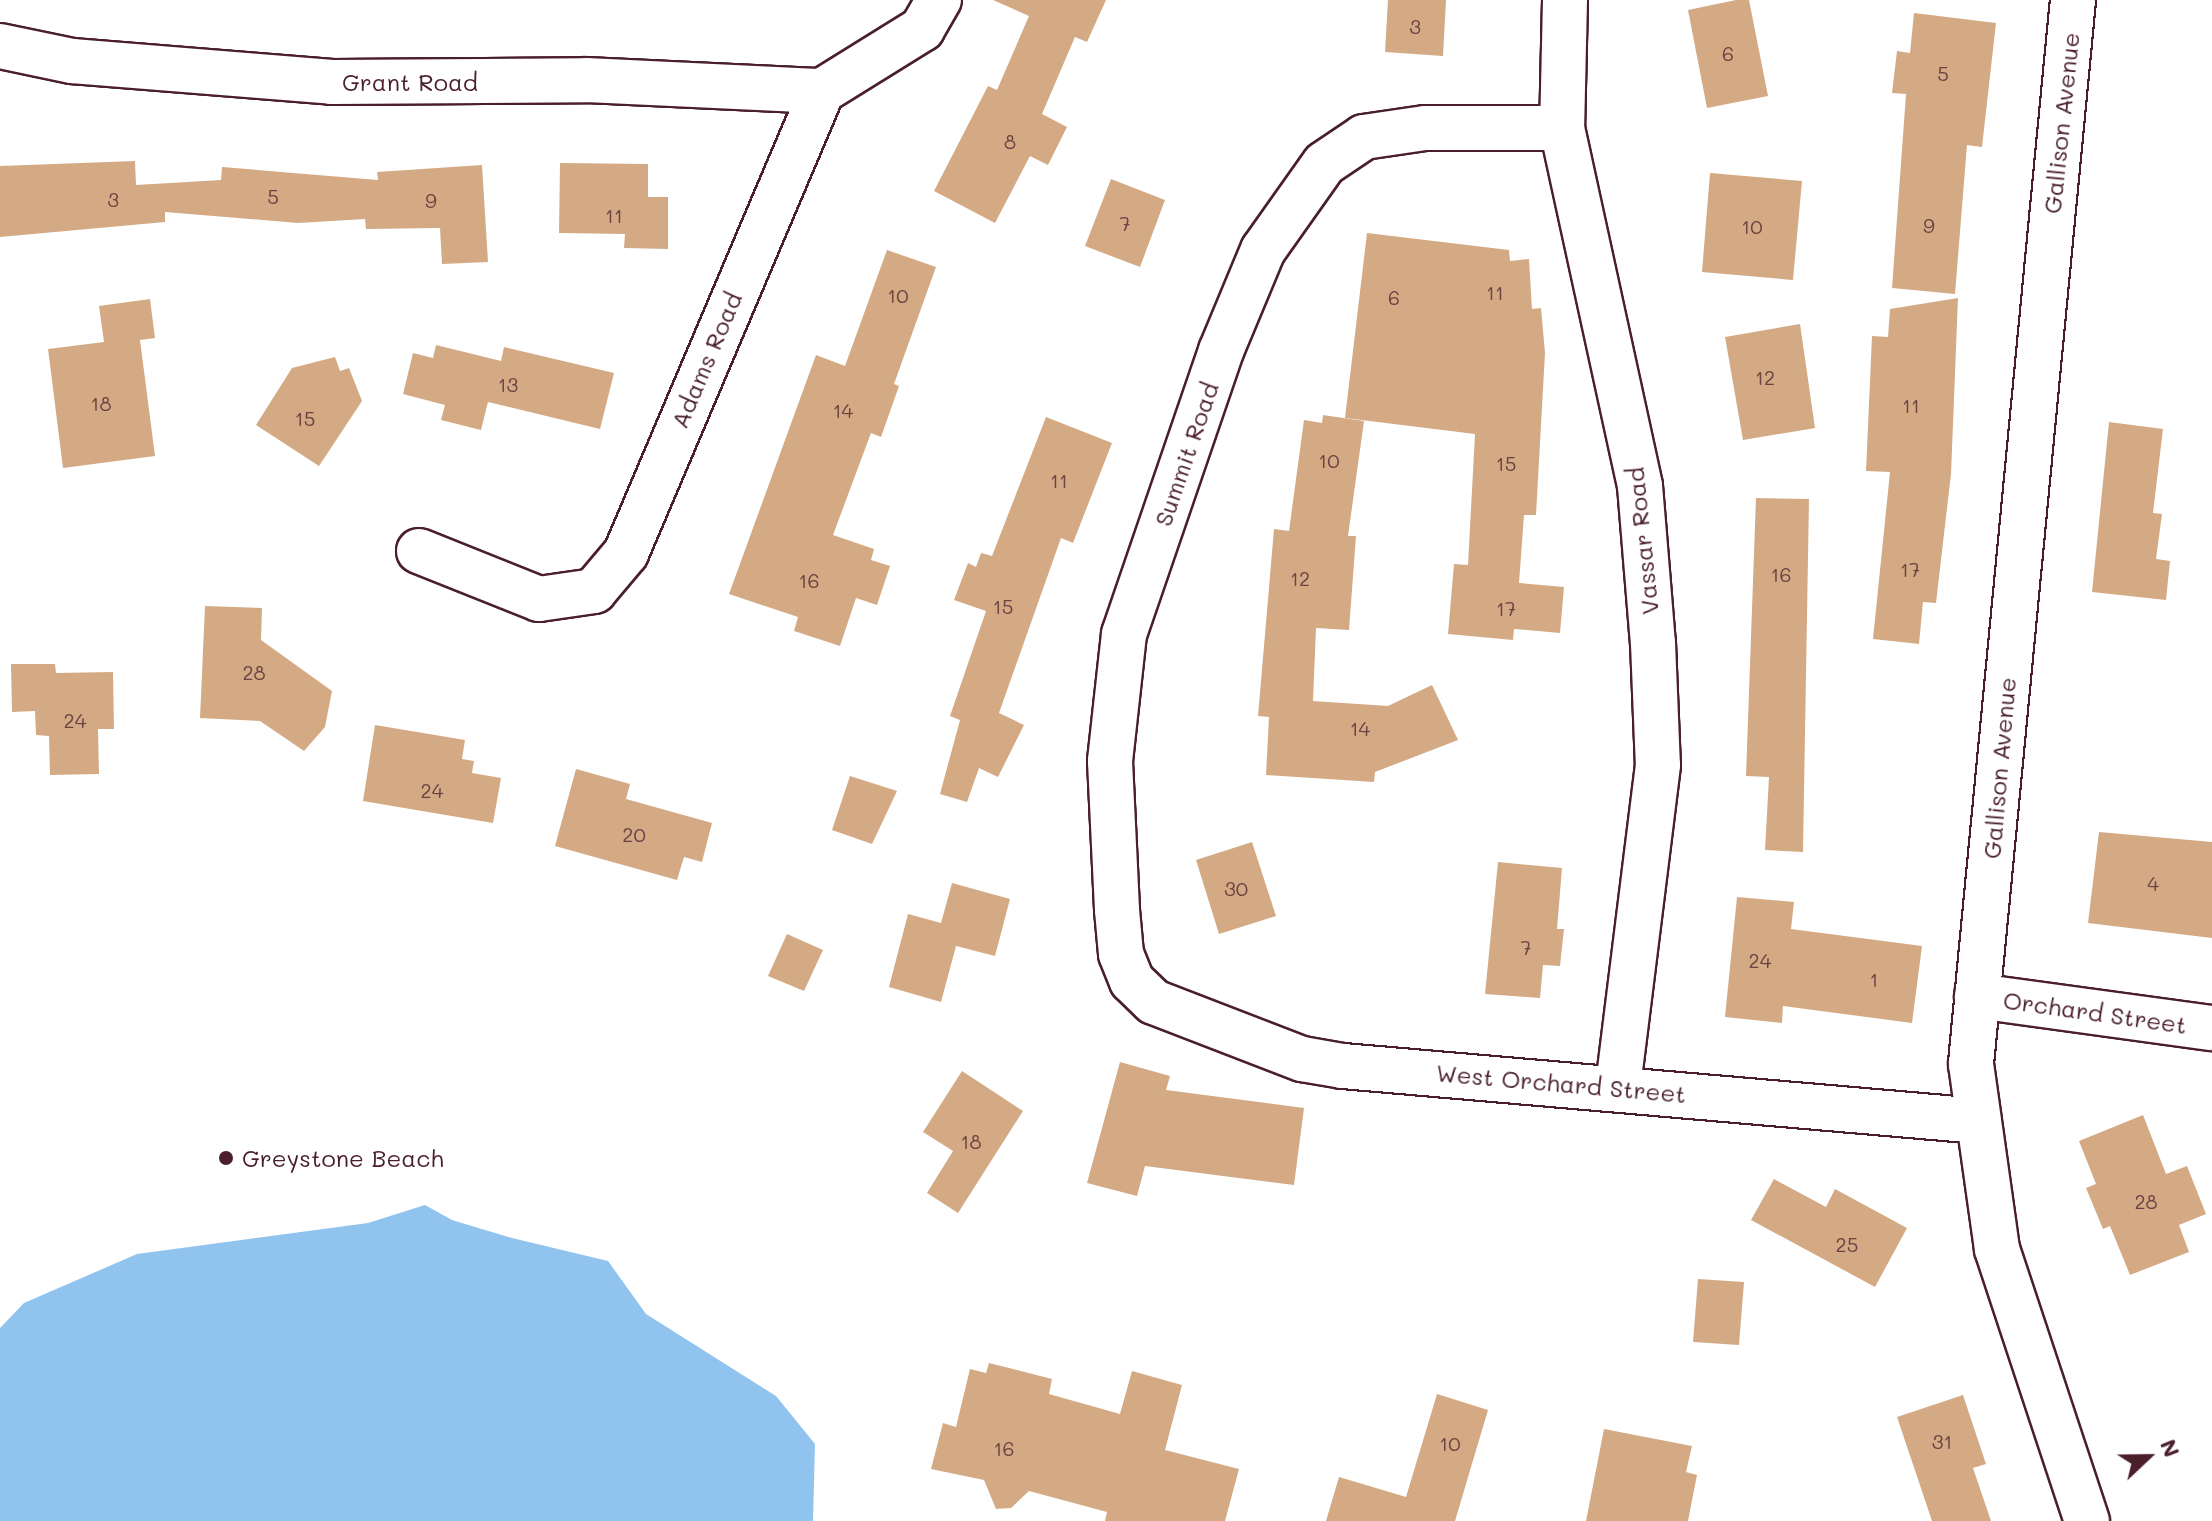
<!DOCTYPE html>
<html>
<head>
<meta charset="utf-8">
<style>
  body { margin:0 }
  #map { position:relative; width:2212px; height:1521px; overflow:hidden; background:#fff; font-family:Mali,sans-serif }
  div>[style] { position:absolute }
  .water>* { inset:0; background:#90c3ed }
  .building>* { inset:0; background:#d4aa85 }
  .roads { filter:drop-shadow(2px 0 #4a1f2b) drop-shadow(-2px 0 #4a1f2b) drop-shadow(0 2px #4a1f2b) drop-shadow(0 -2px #4a1f2b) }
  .street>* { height:44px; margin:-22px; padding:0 22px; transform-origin:22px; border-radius:22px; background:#fff }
  .dots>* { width:22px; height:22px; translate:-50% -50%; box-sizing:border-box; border:4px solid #fff; border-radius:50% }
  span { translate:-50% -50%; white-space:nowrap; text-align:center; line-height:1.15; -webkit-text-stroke:6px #fff; paint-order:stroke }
  .number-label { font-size:20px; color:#6c4242 }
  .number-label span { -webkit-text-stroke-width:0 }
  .street-label { font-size:24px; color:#4a1f2b }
  .poi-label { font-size:24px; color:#4a1f2b }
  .left { translate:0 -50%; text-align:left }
  .north { position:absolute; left:2108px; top:1417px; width:80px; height:80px; -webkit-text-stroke:6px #fff; paint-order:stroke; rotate:68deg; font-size:22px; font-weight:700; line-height:32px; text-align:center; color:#4a1f2b }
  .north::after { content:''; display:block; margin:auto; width:28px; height:36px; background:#4a1f2b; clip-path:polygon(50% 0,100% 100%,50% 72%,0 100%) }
</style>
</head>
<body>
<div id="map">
  <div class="water">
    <div style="clip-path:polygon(425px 1205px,452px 1220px,512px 1238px,608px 1261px,646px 1314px,776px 1396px,815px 1444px,813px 1521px,0 1521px,0 1328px,24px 1303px,137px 1254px,368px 1223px)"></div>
  </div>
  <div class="building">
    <div style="clip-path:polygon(993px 0,1106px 0,1087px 42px,1075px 37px,1042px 114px,1067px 127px,1048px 165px,1030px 156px,995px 223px,934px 191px,988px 86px,997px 90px,1029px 16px)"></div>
    <div style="clip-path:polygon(1388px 0,1446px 0,1443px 56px,1385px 52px)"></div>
    <div style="clip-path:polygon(1736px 0,1749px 0,1768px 96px,1707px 108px,1688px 10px)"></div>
    <div style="clip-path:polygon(1914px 13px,1996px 23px,1982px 147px,1967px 145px,1955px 294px,1892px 288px,1906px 94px,1892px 93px,1897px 51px,1910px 53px)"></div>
    <div style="clip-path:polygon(135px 161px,136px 185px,221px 180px,222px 167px,378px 180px,377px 172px,482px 165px,488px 262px,442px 264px,440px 228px,366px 229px,365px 219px,298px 223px,165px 212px,165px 222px,0 237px,0 166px)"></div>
    <div style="clip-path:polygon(560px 163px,648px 164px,648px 197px,668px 197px,668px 249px,624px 248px,625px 234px,559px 233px)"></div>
    <div style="clip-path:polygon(1710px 173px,1802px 181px,1793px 280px,1702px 272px)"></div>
    <div style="clip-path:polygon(1111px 179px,1165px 200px,1140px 267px,1085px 246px)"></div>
    <div style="clip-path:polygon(1367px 233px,1509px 250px,1510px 261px,1529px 259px,1532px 309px,1541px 308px,1545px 353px,1536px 515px,1524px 515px,1519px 583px,1564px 587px,1560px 633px,1514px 629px,1513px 640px,1448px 634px,1454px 564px,1468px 565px,1475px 434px,1345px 418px)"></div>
    <div style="clip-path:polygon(887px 250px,936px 267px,894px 384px,899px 386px,881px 437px,871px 433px,833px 535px,874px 549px,871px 560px,890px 566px,877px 605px,856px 598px,840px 646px,794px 631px,798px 617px,729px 594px,816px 355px,845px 366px)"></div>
    <div style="clip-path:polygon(1958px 298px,1951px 474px,1936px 603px,1923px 602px,1919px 644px,1873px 639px,1890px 472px,1866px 471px,1872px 336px,1888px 337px,1890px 309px)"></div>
    <div style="clip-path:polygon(150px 299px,155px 338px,140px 340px,155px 456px,63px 468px,48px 349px,104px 342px,99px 306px)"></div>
    <div style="clip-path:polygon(1800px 324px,1815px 428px,1743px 440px,1725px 337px)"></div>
    <div style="clip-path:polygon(436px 345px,501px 361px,504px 347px,614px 373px,600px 429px,488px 402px,481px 430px,441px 420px,445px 405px,403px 394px,413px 353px,433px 358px)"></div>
    <div style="clip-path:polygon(335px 357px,340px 371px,349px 368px,362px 401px,319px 466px,256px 425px,292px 368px)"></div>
    <div style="clip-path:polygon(1323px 415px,1364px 421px,1348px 536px,1356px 536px,1349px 630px,1316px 628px,1313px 701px,1388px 706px,1432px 685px,1458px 740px,1375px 772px,1374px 782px,1266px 775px,1269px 717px,1258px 716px,1274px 529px,1289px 531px,1304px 420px,1322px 423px)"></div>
    <div style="clip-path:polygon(1046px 417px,1112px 443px,1073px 543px,1061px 538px,999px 713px,1024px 725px,998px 777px,979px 768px,967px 802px,940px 794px,960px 720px,950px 716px,986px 611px,954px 600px,968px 563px,976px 567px,981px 553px,992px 556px)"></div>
    <div style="clip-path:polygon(2109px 422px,2163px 429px,2153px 513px,2162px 514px,2156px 559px,2170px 561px,2166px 600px,2092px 592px)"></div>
    <div style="clip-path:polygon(1756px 498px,1809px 499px,1803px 852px,1765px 850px,1769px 777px,1746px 776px)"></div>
    <div style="clip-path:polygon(205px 606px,262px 608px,261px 640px,332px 691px,325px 727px,304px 751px,260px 721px,200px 718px)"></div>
    <div style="clip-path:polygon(11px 664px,55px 664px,56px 673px,113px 672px,114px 729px,98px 729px,99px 774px,50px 775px,49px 736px,36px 735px,35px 711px,12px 712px)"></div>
    <div style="clip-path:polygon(375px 725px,465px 740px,462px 759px,474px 761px,472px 773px,501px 778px,493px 823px,363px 801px)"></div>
    <div style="clip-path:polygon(576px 769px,630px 784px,626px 799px,712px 823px,702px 862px,684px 857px,677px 880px,555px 846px)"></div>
    <div style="clip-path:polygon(850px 776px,897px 791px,872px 844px,832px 830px)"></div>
    <div style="clip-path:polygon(2099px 832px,2212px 842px,2212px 938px,2088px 923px)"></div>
    <div style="clip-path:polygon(1252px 842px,1276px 916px,1219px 934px,1196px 860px)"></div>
    <div style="clip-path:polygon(1498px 862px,1562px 868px,1557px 929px,1564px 929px,1560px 966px,1543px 965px,1540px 998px,1485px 994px)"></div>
    <div style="clip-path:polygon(952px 883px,1010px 899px,995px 956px,956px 946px,941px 1002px,889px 987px,908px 914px,941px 923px)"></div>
    <div style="clip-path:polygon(1737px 897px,1794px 902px,1791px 929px,1922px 946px,1912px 1023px,1783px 1006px,1782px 1023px,1725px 1017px)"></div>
    <div style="clip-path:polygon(787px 934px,823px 950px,804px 991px,768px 976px)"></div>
    <div style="clip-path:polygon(1120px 1062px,1170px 1076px,1166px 1090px,1304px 1108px,1294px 1185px,1145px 1166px,1137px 1196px,1087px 1183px)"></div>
    <div style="clip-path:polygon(962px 1071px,1023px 1111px,958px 1213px,927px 1193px,953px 1151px,923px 1132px)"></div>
    <div style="clip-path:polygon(2143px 1115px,2166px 1174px,2187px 1166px,2206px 1214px,2179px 1225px,2189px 1252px,2130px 1275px,2110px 1226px,2103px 1229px,2086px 1188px,2096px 1184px,2079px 1141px)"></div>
    <div style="clip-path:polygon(1774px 1179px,1826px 1207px,1835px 1189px,1907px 1228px,1875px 1287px,1751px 1220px)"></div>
    <div style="clip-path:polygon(1698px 1279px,1744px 1282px,1739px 1345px,1693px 1342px)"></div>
    <div style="clip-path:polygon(989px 1363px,1052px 1379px,1049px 1394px,1120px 1414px,1132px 1371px,1182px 1385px,1165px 1450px,1239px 1469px,1225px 1521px,1105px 1521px,1107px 1512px,1029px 1491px,1011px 1508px,996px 1509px,984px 1480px,931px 1469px,943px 1423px,956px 1427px,970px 1369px,986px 1373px)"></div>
    <div style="clip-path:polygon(1437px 1394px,1488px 1410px,1455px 1521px,1326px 1521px,1339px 1477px,1406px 1497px)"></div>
    <div style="clip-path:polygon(1963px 1395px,1986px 1464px,1973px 1468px,1991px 1521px,1932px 1521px,1897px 1417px)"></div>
    <div style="clip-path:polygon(1604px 1429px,1692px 1446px,1686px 1472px,1697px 1475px,1688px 1521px,1586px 1521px)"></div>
  </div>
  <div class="roads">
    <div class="street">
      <div style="left:1565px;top:0;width:128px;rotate:91.3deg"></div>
      <div style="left:1562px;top:128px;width:366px;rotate:77.7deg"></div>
      <div style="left:1640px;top:486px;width:158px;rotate:85.3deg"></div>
      <div style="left:1653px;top:643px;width:122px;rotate:87.7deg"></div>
      <div style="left:1658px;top:765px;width:324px;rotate:97.1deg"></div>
      <div style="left:2073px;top:0;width:1069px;rotate:95.48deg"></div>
      <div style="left:1971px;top:1064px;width:187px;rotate:82deg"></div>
      <div style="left:1997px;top:1249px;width:287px;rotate:71.7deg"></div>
      <div style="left:0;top:46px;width:74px;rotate:11.8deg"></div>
      <div style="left:72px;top:61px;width:261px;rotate:4.6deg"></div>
      <div style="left:332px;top:82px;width:255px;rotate:-0.4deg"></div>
      <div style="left:587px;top:80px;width:235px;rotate:2.7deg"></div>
      <div style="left:1562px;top:128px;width:137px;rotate:180deg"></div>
      <div style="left:1425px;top:128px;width:62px;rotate:171.6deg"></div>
      <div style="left:1364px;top:137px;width:48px;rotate:146deg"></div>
      <div style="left:1324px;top:164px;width:105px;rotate:125.3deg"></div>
      <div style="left:1263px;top:250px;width:109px;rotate:112.6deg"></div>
      <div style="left:1221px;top:351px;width:299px;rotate:108.9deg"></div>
      <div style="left:1124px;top:634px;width:128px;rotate:96.3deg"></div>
      <div style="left:1110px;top:761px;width:149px;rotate:87.3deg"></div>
      <div style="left:1117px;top:910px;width:44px;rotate:84.8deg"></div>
      <div style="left:1121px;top:954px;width:29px;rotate:68deg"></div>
      <div style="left:1132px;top:981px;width:30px;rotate:44deg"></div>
      <div style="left:1154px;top:1002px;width:159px;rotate:21.1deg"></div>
      <div style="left:1302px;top:1059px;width:42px;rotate:9.7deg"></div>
      <div style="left:1343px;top:1066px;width:638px;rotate:4.94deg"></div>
      <div style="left:419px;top:551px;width:129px;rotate:21.8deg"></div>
      <div style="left:539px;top:599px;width:56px;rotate:-8.3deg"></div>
      <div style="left:594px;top:591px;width:50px;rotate:-49.9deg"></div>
      <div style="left:626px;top:553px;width:502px;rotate:-67.01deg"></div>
      <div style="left:822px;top:91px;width:118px;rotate:-31.8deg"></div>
      <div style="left:922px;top:29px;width:34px;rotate:-60deg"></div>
      <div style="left:1977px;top:996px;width:237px;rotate:7.8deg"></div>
    </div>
  </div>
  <div class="dots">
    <div style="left:226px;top:1158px;background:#4a1f2b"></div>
  </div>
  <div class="number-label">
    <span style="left:1415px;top:26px">3</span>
    <span style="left:1728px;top:53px">6</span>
    <span style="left:1943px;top:73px">5</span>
    <span style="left:1010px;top:141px">8</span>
    <span style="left:273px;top:196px">5</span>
    <span style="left:113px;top:199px">3</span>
    <span style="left:431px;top:200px">9</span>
    <span style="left:614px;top:215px">11</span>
    <span style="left:1125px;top:223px">7</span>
    <span style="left:1929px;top:225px">9</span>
    <span style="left:1752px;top:226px">10</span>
    <span style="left:1495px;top:292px">11</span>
    <span style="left:898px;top:295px">10</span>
    <span style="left:1394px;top:297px">6</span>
    <span style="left:1765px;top:377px">12</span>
    <span style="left:508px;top:384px">13</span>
    <span style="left:101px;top:403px">18</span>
    <span style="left:1911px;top:405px">11</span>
    <span style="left:843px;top:410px">14</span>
    <span style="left:305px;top:418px">15</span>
    <span style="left:1329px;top:460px">10</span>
    <span style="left:1506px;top:463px">15</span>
    <span style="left:1059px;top:480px">11</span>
    <span style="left:1910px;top:569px">17</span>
    <span style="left:1781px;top:574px">16</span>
    <span style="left:1300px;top:578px">12</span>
    <span style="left:809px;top:580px">16</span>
    <span style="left:1003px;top:606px">15</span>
    <span style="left:1506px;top:608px">17</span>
    <span style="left:254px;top:672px">28</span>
    <span style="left:75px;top:720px">24</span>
    <span style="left:1360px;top:728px">14</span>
    <span style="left:432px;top:790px">24</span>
    <span style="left:634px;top:834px">20</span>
    <span style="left:2153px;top:883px">4</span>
    <span style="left:1236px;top:888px">30</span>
    <span style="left:1526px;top:947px">7</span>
    <span style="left:1760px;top:960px">24</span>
    <span style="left:1874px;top:979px">1</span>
    <span style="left:971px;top:1141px">18</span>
    <span style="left:2146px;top:1201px">28</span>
    <span style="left:1847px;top:1244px">25</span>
    <span style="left:1942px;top:1441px">31</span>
    <span style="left:1450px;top:1443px">10</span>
    <span style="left:1004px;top:1448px">16</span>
  </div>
  <div class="street-label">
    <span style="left:410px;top:82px">Grant Road</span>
    <span style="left:2061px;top:123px;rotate:-84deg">Gallison Avenue</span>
    <span style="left:706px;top:360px;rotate:-67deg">Adams Road</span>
    <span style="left:1186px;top:454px;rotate:-71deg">Summit Road</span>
    <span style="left:1642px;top:541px;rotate:-96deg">Vassar Road</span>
    <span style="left:1999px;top:768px;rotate:-85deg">Gallison Avenue</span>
    <span style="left:2095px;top:1012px;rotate:8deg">Orchard Street</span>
    <span style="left:1561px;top:1083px;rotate:5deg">West Orchard Street</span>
  </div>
  <div class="poi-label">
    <span class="left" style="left:242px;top:1158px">Greystone Beach</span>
  </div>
  <div class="north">N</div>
</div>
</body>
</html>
